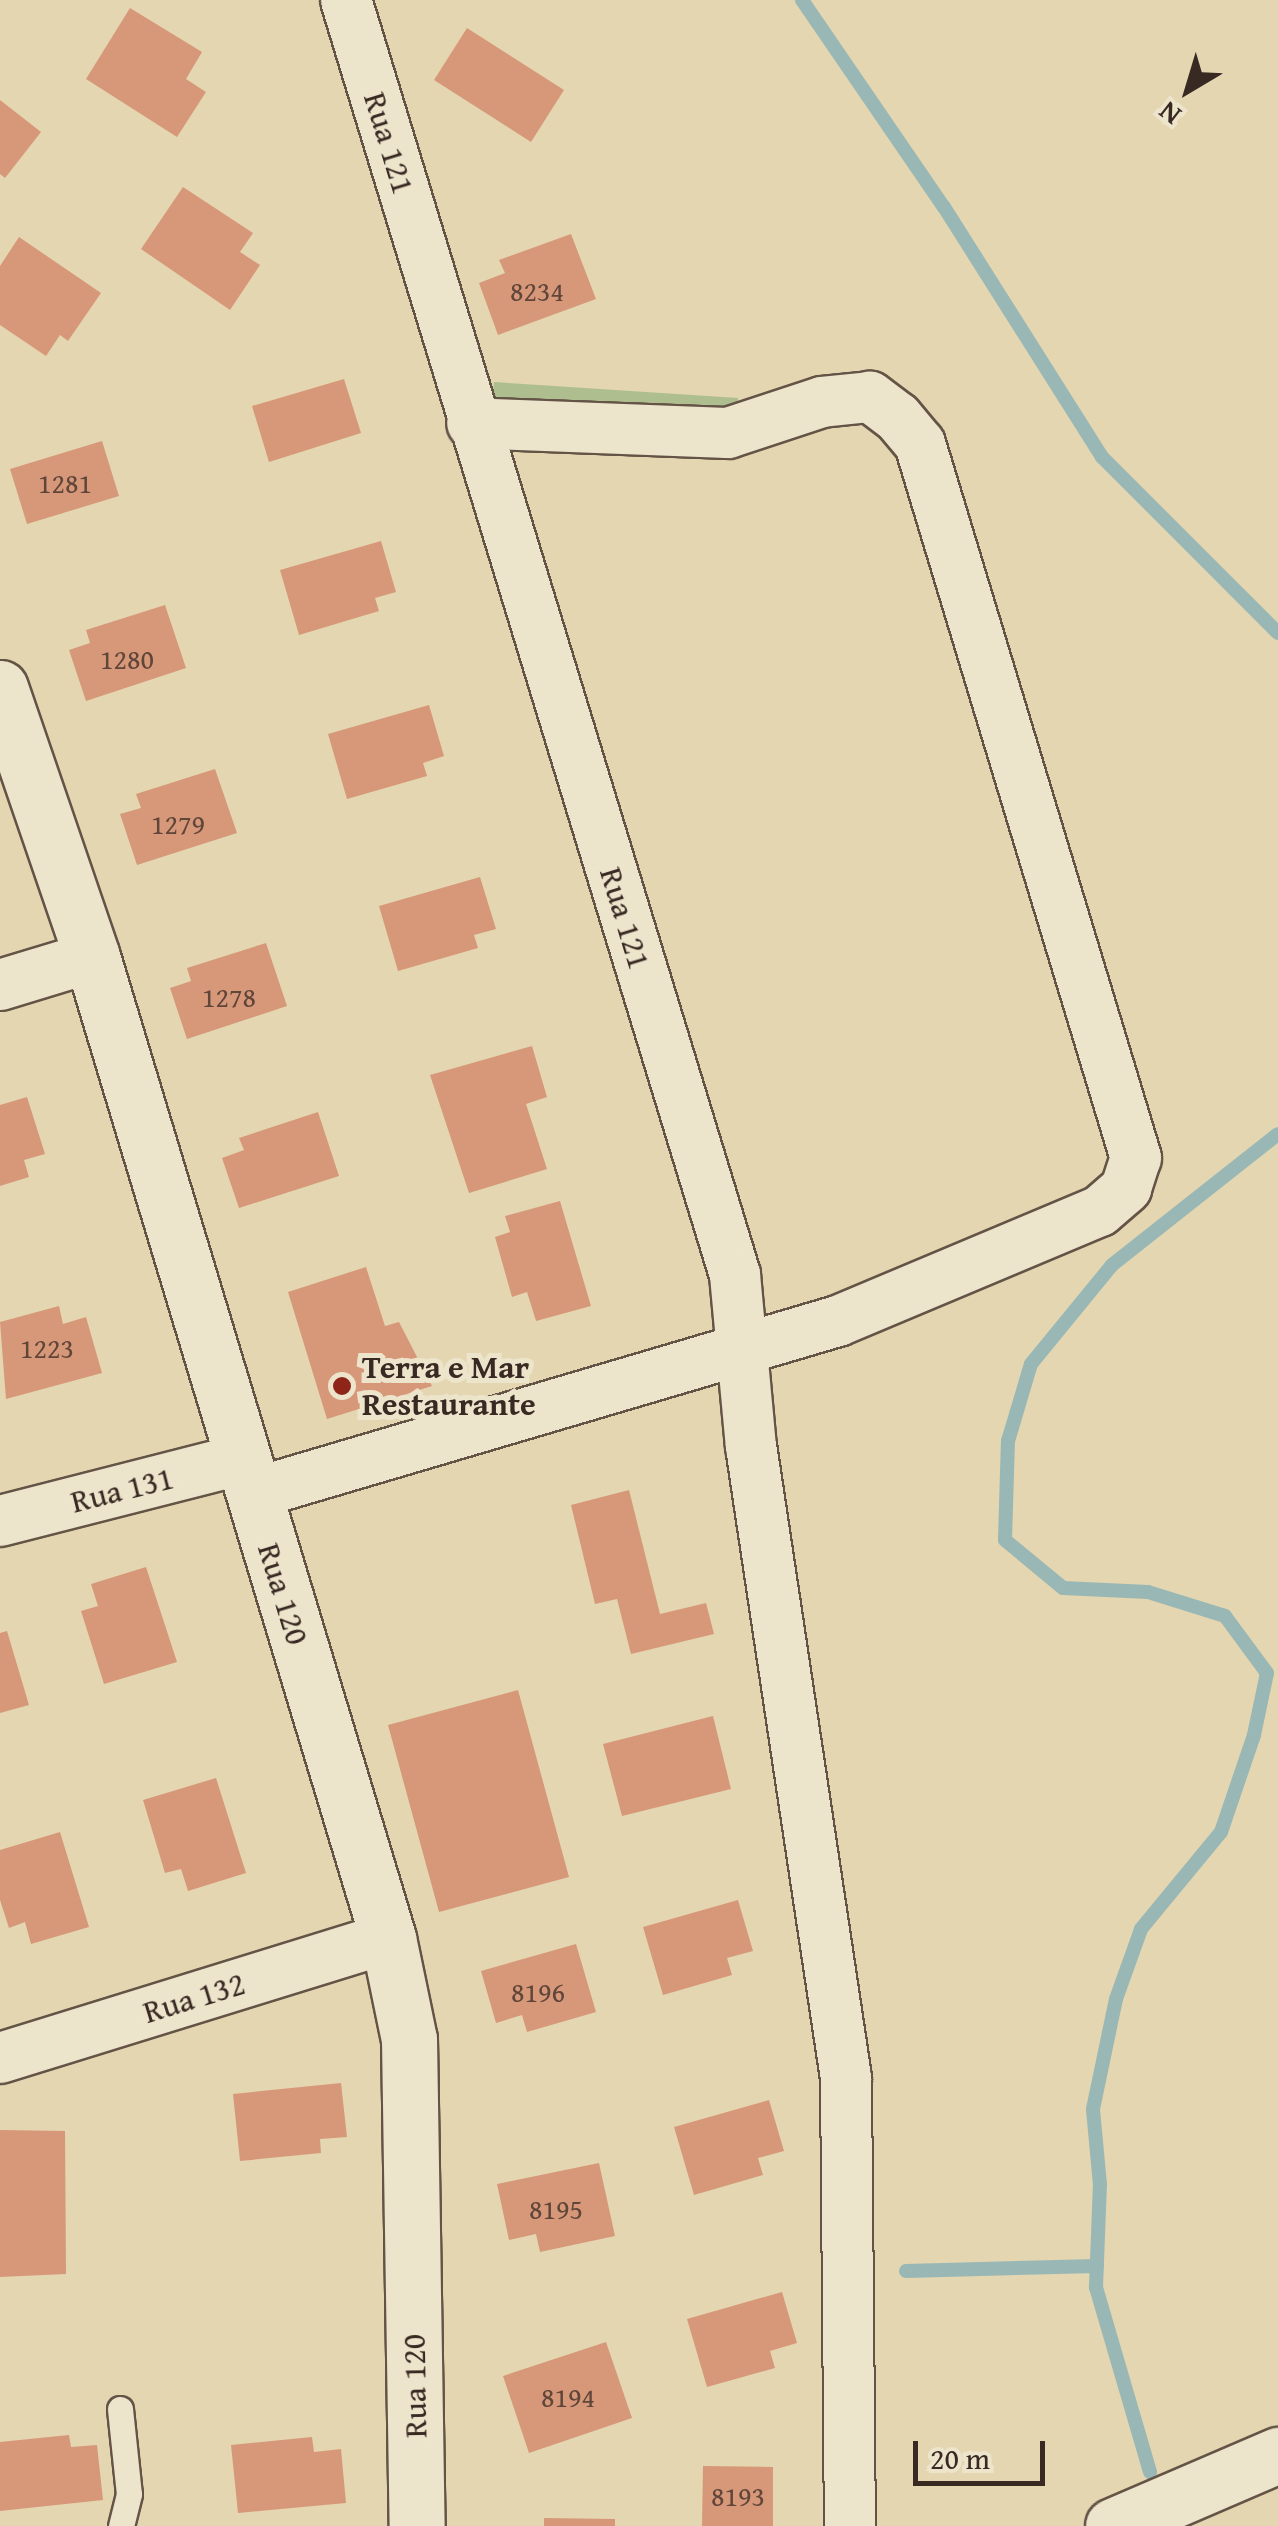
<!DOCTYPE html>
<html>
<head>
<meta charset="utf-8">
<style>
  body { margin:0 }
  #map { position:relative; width:1278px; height:2526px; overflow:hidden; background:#e3d6b1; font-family:"Gentium Book Plus",serif }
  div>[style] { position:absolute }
  .green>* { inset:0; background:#afbe8f }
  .stream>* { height:14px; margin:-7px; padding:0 7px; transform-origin:7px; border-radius:7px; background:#99b7b5 }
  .building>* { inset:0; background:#d7987a }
  .roads { filter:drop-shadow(2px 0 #645446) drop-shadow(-2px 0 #645446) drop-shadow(0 2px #645446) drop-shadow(0 -2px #645446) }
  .service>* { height:25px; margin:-12.5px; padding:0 12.5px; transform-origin:12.5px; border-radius:12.5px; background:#ede4cc }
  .minor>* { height:50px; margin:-25px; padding:0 25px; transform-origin:25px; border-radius:25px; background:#ede4cc }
  .tertiary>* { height:55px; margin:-27.5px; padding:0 27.5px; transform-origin:27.5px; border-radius:27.5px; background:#ede4cc }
  .dots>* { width:28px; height:28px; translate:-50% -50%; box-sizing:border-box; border:5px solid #ede4cc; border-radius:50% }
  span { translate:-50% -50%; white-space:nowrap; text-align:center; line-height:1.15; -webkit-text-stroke:10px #ede4cc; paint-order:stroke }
  .number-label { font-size:28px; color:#604539 }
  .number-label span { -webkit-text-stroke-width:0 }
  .street-label { font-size:32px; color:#392923 }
  .poi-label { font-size:32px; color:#392923; font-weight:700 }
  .left { translate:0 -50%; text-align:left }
  .north { position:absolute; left:1138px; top:40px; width:100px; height:100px; -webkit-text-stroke:8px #ede4cc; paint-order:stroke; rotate:218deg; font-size:28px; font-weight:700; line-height:40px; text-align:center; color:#392923 }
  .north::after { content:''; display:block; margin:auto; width:35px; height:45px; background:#392923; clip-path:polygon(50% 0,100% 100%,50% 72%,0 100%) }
  .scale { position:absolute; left:913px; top:2441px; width:132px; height:45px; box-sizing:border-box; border:5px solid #392923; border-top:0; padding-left:12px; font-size:30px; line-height:35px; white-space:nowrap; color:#392923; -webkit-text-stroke:8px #ede4cc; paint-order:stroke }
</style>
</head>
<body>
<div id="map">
  <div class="green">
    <div style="clip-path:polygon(494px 382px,738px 398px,737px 419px,492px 403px)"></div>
  </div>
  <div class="stream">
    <div style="left:802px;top:0;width:251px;rotate:55.6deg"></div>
    <div style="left:944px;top:207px;width:296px;rotate:57.7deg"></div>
    <div style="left:1102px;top:457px;width:249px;rotate:45deg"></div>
    <div style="left:906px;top:2271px;width:191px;rotate:-1.5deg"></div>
    <div style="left:1150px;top:2472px;width:193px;rotate:-106.3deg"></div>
    <div style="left:1096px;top:2287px;width:102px;rotate:-87.8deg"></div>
    <div style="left:1100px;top:2185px;width:76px;rotate:-95.3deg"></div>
    <div style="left:1093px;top:2109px;width:112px;rotate:-78.2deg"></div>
    <div style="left:1116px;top:1999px;width:74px;rotate:-70.3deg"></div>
    <div style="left:1141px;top:1929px;width:126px;rotate:-50.5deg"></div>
    <div style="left:1221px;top:1832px;width:102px;rotate:-71.2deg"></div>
    <div style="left:1254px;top:1735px;width:63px;rotate:-78.2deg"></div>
    <div style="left:1267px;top:1673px;width:71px;rotate:-126.4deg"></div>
    <div style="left:1225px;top:1616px;width:81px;rotate:-162.7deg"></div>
    <div style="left:1148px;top:1592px;width:85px;rotate:-177.3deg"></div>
    <div style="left:1063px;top:1588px;width:75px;rotate:-140.4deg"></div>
    <div style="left:1005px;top:1540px;width:99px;rotate:-88.3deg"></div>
    <div style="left:1008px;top:1441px;width:80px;rotate:-73.4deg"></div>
    <div style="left:1031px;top:1364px;width:128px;rotate:-50.7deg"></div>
    <div style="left:1112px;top:1265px;width:211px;rotate:-38.3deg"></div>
  </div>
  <div class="building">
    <div style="clip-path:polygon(130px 8px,202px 52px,186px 79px,206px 92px,177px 137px,86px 79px)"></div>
    <div style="clip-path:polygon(467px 28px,564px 90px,531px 142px,434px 80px)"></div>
    <div style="clip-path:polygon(0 100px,41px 132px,5px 178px,0 174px)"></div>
    <div style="clip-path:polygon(183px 187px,253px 233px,240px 252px,260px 265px,230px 310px,141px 249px)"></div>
    <div style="clip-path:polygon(571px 234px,596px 299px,498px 335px,479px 283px,505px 273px,499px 260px)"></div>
    <div style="clip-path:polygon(19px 237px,101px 293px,68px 341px,60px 335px,46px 356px,0 325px,0 266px)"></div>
    <div style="clip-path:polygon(344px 379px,361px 433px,269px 462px,252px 406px)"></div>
    <div style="clip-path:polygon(102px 441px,119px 496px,27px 524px,10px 469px)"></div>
    <div style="clip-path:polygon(381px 541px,396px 592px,375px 598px,379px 611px,299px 635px,280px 570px)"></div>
    <div style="clip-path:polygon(165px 605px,186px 668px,86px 701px,69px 650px,90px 643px,86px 630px)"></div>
    <div style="clip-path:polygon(429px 705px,444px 756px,423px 763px,427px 776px,347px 799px,328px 734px)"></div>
    <div style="clip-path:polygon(215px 769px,237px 833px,137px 865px,120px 814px,141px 808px,136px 794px)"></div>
    <div style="clip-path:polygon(480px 877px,496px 929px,474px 935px,478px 948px,398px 971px,379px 906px)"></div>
    <div style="clip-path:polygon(266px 943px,287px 1006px,187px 1039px,170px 988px,191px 981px,187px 968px)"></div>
    <div style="clip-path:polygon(532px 1046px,547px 1097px,526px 1104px,547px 1169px,469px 1193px,430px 1075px)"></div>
    <div style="clip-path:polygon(27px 1097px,45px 1154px,24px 1160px,29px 1177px,0 1186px,0 1105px)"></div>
    <div style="clip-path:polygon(318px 1112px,339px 1176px,239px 1208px,222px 1158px,244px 1150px,239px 1138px)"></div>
    <div style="clip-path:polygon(560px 1201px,591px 1306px,536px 1321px,527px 1292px,512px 1297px,495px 1237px,510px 1232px,505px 1216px)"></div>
    <div style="clip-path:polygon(366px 1267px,385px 1326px,399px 1322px,432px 1386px,327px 1419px,288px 1292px)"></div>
    <div style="clip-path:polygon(59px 1306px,63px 1324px,86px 1317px,102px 1373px,6px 1399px,0 1322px)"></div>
    <div style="clip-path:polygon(629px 1490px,660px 1614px,706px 1603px,714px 1634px,631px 1654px,617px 1599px,595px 1604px,571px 1505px)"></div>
    <div style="clip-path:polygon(146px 1567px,177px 1662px,104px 1684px,81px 1611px,98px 1606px,91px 1584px)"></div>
    <div style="clip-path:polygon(7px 1631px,29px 1705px,0 1713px,0 1633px)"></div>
    <div style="clip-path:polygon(518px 1690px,569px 1877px,439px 1912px,388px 1725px)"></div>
    <div style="clip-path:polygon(713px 1716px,731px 1789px,622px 1816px,603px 1744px)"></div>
    <div style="clip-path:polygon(216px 1778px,246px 1873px,188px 1891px,181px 1869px,165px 1873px,143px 1800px)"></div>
    <div style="clip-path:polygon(60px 1832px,89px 1927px,31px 1944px,25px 1922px,9px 1928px,0 1900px,0 1850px)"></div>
    <div style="clip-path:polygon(738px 1900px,753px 1951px,727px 1958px,732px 1975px,663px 1995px,643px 1927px)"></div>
    <div style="clip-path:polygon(576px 1944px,596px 2012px,527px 2032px,522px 2015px,496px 2023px,481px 1971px)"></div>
    <div style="clip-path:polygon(341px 2083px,347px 2137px,320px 2139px,321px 2153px,240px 2161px,233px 2094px)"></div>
    <div style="clip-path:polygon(769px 2100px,784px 2151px,758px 2158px,763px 2175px,694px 2195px,674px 2127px)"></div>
    <div style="clip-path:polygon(0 2130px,65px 2131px,66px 2274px,0 2277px)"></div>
    <div style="clip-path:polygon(599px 2163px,615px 2236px,540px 2252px,536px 2234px,509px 2240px,497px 2184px)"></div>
    <div style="clip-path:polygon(782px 2292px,797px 2343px,770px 2351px,775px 2368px,707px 2387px,687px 2319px)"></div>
    <div style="clip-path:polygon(606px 2342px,632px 2418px,529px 2453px,503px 2376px)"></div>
    <div style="clip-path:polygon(69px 2435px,71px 2447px,97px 2445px,103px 2500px,0 2511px,0 2442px)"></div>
    <div style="clip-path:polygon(312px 2437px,314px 2452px,341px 2449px,346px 2503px,238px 2513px,231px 2445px)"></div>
    <div style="clip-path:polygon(703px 2466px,773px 2467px,773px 2526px,702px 2526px)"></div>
    <div style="clip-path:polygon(544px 2518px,615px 2519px,615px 2526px,544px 2526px)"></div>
  </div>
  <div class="roads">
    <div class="service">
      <div style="left:120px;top:2409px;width:85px;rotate:84deg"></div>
      <div style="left:129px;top:2494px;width:33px;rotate:104deg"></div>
    </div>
    <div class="minor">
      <div style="left:346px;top:0;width:1333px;rotate:73.03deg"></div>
      <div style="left:735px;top:1275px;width:172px;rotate:84.7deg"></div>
      <div style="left:751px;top:1446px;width:639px;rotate:81.45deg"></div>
      <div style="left:846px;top:2078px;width:448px;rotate:89.5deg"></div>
      <div style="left:0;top:985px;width:96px;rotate:-16.9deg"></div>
      <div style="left:252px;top:1494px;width:611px;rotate:-16.45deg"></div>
      <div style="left:838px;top:1321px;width:284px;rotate:-22.8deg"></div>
      <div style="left:1100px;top:1211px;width:35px;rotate:-41deg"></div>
      <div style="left:1126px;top:1188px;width:32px;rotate:-72deg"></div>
      <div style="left:1136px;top:1158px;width:746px;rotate:-106.83deg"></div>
      <div style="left:920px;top:444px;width:35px;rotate:-130deg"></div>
      <div style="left:897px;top:417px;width:34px;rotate:-143deg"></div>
      <div style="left:870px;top:397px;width:48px;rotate:174.1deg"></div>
      <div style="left:822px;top:402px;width:99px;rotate:161.7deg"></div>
      <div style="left:728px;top:433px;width:256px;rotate:-177.8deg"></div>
      <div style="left:0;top:1521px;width:251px;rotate:-14.3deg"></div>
      <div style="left:0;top:2058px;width:406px;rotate:-17.2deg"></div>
    </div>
    <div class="tertiary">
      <div style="left:0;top:688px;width:284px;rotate:71.1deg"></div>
      <div style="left:92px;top:957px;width:1025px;rotate:73.21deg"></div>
      <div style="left:388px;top:1938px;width:103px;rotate:78.3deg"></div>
      <div style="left:409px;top:2039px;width:487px;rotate:89.1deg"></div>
      <div style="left:1113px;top:2526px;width:180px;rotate:-23.3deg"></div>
    </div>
  </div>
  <div class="dots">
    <div style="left:342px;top:1386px;background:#8f2418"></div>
  </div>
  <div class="number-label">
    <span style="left:537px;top:291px">8234</span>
    <span style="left:65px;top:483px">1281</span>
    <span style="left:127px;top:659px">1280</span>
    <span style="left:178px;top:824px">1279</span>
    <span style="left:229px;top:997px">1278</span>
    <span style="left:47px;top:1348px">1223</span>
    <span style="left:538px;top:1992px">8196</span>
    <span style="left:556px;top:2209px">8195</span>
    <span style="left:568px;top:2397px">8194</span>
    <span style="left:738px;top:2496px">8193</span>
  </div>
  <div class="street-label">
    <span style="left:389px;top:143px;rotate:73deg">Rua 121</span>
    <span style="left:625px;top:918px;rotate:73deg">Rua 121</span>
    <span style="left:122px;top:1490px;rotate:-14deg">Rua 131</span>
    <span style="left:283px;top:1594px;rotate:73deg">Rua 120</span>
    <span style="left:194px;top:1998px;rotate:-17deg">Rua 132</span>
    <span style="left:415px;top:2386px;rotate:-91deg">Rua 120</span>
  </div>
  <div class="poi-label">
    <span class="left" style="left:362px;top:1386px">Terra e Mar<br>Restaurante</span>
  </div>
  <div class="north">N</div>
  <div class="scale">20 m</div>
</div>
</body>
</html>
